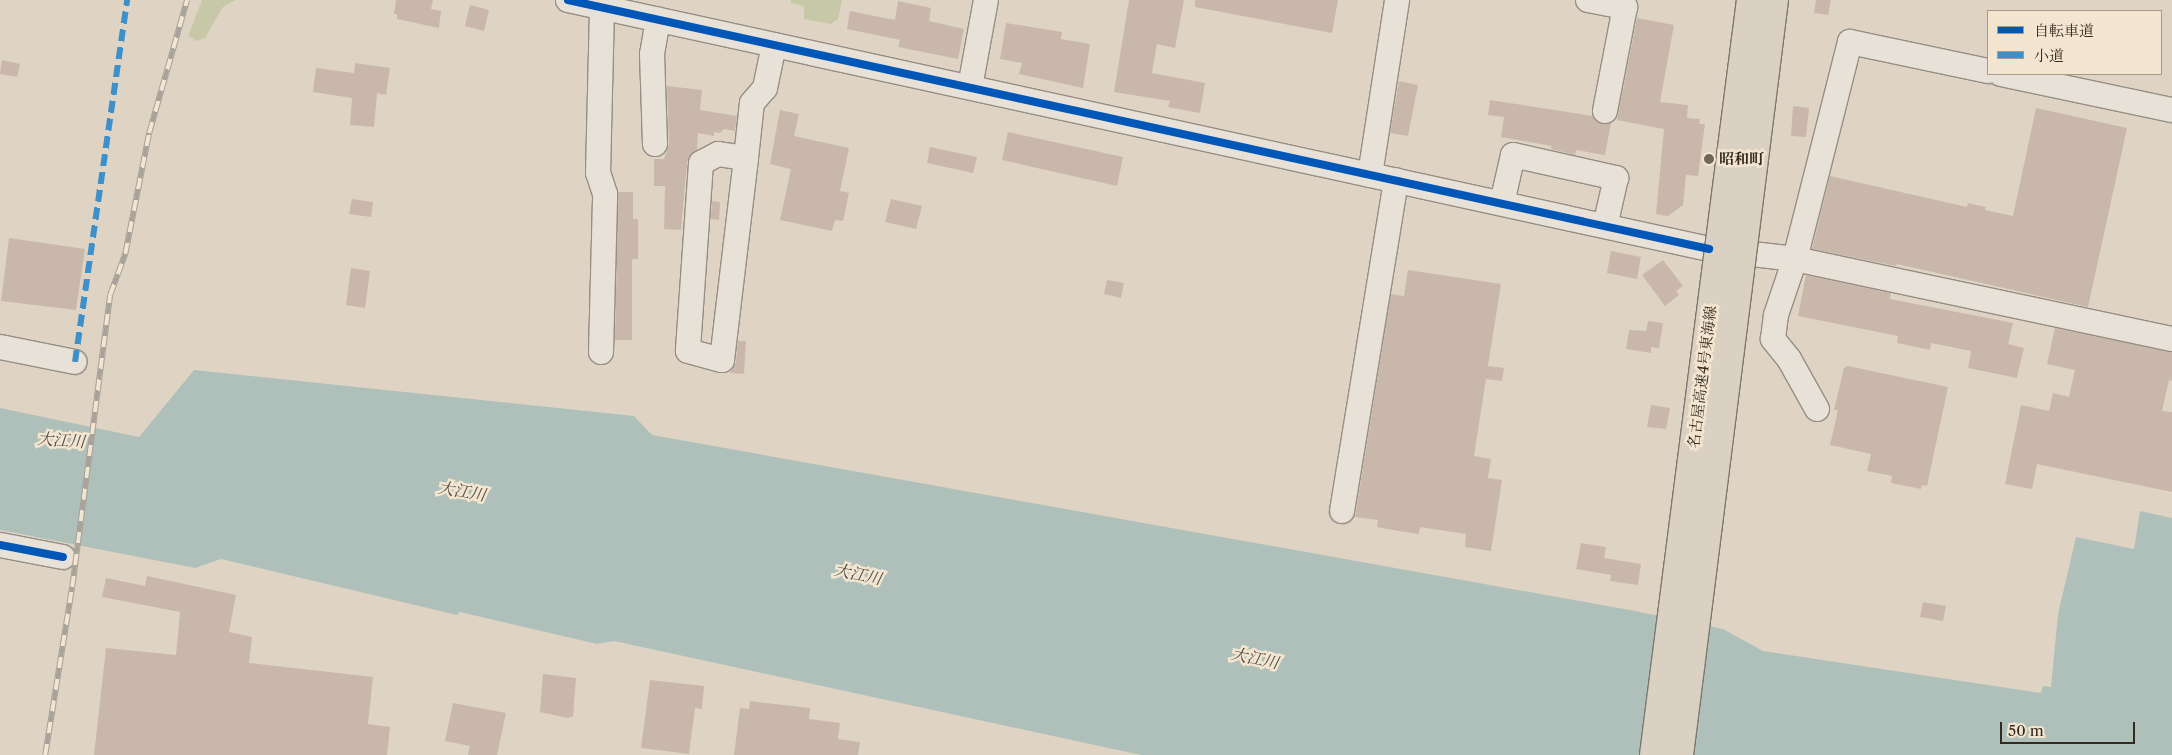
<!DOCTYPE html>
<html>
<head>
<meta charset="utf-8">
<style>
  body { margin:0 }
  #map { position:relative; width:2172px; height:755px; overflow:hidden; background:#dfd4c3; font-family:"Libre Caslon Text","Noto Serif JP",serif }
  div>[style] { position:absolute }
  .green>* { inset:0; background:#c7c8a8 }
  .water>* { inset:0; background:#afc0ba }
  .building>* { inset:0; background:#c9b7ac }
  .roads { filter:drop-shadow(1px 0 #958e83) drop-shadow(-1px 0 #958e83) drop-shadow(0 1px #958e83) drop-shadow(0 -1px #958e83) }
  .minor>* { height:24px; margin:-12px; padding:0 12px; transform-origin:12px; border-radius:12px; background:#e7e1d7 }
  .rail>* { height:5.5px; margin-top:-2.75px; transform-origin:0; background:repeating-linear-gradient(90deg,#f3e5d0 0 11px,#a8a29a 0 22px); box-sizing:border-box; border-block:1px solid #a8a29a }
  .bridges { filter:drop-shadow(1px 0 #7d766d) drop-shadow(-1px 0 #7d766d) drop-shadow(0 1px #7d766d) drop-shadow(0 -1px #7d766d) }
  .highway-bridge>* { height:28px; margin:-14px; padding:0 14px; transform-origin:14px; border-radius:14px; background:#dad1c3 }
  .quiet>* { height:6px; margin-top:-3px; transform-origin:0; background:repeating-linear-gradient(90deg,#3d90ca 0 12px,transparent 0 18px) }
  .cycleway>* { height:8px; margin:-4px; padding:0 4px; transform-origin:4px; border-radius:4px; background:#0057b8 }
  .dots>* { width:14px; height:14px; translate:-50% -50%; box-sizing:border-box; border:2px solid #f3e5d0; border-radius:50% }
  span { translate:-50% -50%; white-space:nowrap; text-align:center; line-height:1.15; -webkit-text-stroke:5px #f3e5d0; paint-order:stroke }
  .poi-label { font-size:15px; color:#342a20; font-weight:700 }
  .left { translate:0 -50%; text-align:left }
  .street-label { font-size:15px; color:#342a20 }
  .water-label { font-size:16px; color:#4e4e46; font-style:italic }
  .legend { position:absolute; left:1987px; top:10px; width:175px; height:65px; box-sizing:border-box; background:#f3e5d0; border:1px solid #a79a8a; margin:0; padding:6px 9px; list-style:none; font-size:15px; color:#342a20 }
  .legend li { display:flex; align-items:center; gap:10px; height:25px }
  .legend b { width:25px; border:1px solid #a79a8a }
  .scale { position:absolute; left:2000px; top:722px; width:135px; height:22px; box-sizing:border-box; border:2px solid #342a20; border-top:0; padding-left:6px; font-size:15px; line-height:18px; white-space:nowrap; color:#342a20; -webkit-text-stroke:4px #f3e5d0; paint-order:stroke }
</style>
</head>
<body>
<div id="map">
  <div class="green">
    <div style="clip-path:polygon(202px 0,236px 0,223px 7px,205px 38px,197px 41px,188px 36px)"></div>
    <div style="clip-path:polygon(791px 0,842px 0,838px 19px,831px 24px,804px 19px,804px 6px,791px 3px)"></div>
  </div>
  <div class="water">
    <div style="clip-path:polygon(194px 370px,634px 416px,652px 435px,1630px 610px,1723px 629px,1763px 651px,2041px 693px,2043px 686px,2051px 687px,2058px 614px,2076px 537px,2134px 549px,2140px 511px,2172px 518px,2172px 755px,1141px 755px,614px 641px,597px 644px,460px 612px,457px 615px,221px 559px,195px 568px,0 530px,0 408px,139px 437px)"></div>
  </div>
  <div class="building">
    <div style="clip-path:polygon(396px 0,433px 0,431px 9px,441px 11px,439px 28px,397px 19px,397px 14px,394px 14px)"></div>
    <div style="clip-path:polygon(1129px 0,1184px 0,1175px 48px,1157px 44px,1152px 73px,1205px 83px,1200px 113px,1168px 107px,1170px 101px,1114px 92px)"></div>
    <div style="clip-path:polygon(1195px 0,1338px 0,1332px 33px,1195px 7px)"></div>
    <div style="clip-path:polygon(1816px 0,1831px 0,1828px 15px,1814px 13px)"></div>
    <div style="clip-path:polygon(898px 1px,931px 8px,929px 21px,964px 29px,958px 59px,898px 47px,900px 40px,847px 29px,850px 11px,895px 20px)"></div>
    <div style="clip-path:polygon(470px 5px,489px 10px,484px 31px,465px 26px)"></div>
    <div style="clip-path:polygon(1637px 18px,1674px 25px,1660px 102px,1688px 105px,1687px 118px,1700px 119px,1699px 124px,1705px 124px,1698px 176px,1686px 175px,1683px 205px,1668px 216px,1656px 214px,1664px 129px,1617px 120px)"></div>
    <div style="clip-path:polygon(1006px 23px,1062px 32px,1061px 39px,1090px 44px,1083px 88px,1019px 74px,1022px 63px,1000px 59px)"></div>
    <div style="clip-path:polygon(2px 60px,20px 64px,17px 77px,0 74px)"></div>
    <div style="clip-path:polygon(355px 63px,390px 68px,386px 95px,377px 93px,374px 127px,350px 125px,352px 98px,313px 92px,316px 68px,354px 73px)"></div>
    <div style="clip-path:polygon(1399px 81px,1418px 85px,1408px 136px,1390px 133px)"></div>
    <div style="clip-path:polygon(667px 86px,702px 90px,700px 110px,737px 116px,735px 131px,724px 129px,720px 133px,714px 132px,714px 136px,698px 133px,697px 150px,687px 162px,681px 230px,664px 229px,665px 186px,654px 186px,654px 159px,664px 159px,669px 144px)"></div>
    <div style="clip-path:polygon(1490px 100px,1593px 116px,1602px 124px,1611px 123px,1605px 155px,1576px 150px,1575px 155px,1551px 149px,1552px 146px,1501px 137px,1504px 117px,1488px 115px)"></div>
    <div style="clip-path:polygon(1793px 106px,1809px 108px,1806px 137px,1791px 136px)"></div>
    <div style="clip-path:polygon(2036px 108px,2127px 128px,2088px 307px,1897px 264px,1896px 266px,1812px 249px,1830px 176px,1967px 207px,1968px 203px,1986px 207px,1985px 210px,2013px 216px)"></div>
    <div style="clip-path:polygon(780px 110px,799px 114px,794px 136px,849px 148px,840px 191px,849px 193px,843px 221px,835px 220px,832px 231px,780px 220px,791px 169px,770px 164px)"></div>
    <div style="clip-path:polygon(1008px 132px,1123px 157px,1117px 186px,1002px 160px)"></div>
    <div style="clip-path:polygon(930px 147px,977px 157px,973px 173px,927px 163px)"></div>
    <div style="clip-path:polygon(618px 192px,633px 192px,633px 219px,638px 219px,638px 259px,632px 259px,632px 340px,615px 340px)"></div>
    <div style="clip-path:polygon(352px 199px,373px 202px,371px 217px,349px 214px)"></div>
    <div style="clip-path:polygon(891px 199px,922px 206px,916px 229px,885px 222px)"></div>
    <div style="clip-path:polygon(712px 201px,720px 202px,719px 220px,711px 219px)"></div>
    <div style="clip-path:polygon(9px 238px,85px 249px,76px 310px,1px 301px)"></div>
    <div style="clip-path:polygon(1611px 251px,1641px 257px,1637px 279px,1607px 273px)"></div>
    <div style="clip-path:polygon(1663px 260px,1683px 286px,1676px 291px,1679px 295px,1665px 306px,1642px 275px)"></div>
    <div style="clip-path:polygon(351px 268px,370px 271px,365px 308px,346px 305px)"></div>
    <div style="clip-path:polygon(1408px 270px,1501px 284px,1488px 366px,1504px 368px,1502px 381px,1486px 379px,1474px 456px,1491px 459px,1488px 478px,1502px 480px,1491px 551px,1465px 547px,1466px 534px,1420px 527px,1419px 534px,1399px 531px,1377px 527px,1378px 520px,1355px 517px,1391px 294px,1404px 296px)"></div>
    <div style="clip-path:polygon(1806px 275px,1891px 293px,1890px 299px,2013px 323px,2008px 344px,2024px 348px,2017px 378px,1968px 368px,1971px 351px,1931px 343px,1930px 350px,1897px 343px,1898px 336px,1798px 316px)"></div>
    <div style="clip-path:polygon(1107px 280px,1124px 283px,1121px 298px,1104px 294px)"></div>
    <div style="clip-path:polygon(1648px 321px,1663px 323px,1659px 348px,1651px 347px,1651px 353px,1626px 349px,1629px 330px,1646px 331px)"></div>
    <div style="clip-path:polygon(2055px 328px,2172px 352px,2172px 381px,2169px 380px,2162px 411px,2172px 412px,2172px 492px,2037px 464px,2032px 489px,2005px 484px,2021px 405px,2049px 411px,2053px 393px,2069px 397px,2075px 370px,2047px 364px)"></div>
    <div style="clip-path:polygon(738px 341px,746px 341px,744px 374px,730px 373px,736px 362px)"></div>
    <div style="clip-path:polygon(1848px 366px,1948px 387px,1927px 486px,1922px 485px,1921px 489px,1891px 483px,1892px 476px,1867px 471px,1871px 454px,1830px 445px,1838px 410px,1834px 410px,1844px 368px)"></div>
    <div style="clip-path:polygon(1651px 405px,1670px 408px,1666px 429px,1647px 427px)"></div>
    <div style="clip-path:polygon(1581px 543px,1606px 547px,1604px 558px,1641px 564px,1638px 585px,1610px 581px,1611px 575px,1576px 569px)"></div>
    <div style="clip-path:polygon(147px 576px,236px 595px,229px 632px,252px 637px,249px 663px,373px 677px,368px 724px,390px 727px,387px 755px,94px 755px,106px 648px,176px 655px,180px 612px,102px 597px,106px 578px,145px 586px)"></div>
    <div style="clip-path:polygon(1923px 602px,1946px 606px,1943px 621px,1920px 617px)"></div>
    <div style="clip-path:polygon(543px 674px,576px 678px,573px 716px,568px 718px,540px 712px)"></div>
    <div style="clip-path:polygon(650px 680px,704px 686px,702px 709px,695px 708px,689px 754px,641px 748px)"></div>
    <div style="clip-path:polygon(750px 701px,810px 708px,809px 719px,840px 723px,838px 739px,860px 742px,858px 755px,734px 755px,740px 708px,749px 709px)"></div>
    <div style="clip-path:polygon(453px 703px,506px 713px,497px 755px,468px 755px,470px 746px,445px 741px)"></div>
  </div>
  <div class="roads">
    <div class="minor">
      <div style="left:568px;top:0;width:1168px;rotate:12.31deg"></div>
      <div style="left:1709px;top:249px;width:87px;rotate:6.6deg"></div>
      <div style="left:1795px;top:259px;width:385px;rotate:12deg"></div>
      <div style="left:1588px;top:0;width:38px;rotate:11deg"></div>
      <div style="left:1625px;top:7px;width:106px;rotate:100.9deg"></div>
      <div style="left:2001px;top:74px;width:175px;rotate:11.9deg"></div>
      <div style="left:970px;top:87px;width:88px;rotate:-79.6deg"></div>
      <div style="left:655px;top:144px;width:90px;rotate:-91.9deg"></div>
      <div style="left:652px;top:54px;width:35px;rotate:-80deg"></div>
      <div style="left:746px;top:158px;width:28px;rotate:-172deg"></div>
      <div style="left:718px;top:154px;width:19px;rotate:152deg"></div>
      <div style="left:701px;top:163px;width:188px;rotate:94deg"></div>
      <div style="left:688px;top:351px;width:35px;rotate:15deg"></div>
      <div style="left:722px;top:360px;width:203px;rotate:-83.2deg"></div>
      <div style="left:746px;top:158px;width:55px;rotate:-83.8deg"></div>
      <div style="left:752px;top:103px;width:20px;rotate:-49deg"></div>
      <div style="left:765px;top:88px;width:44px;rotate:-78.2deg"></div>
      <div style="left:1370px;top:175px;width:177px;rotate:-81.2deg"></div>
      <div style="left:1502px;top:203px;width:49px;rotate:-77.1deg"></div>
      <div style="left:1513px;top:155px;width:106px;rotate:12.6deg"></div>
      <div style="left:1616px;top:178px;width:49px;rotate:102.9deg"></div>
      <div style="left:0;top:347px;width:76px;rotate:11.3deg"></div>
      <div style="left:601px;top:352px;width:158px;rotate:-88.5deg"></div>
      <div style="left:605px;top:194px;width:22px;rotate:-108deg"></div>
      <div style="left:598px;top:173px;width:165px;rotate:-88.6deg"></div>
      <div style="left:1817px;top:409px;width:57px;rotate:-119.2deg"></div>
      <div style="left:1789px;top:359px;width:26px;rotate:-129deg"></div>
      <div style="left:1773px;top:339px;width:24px;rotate:-83deg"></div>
      <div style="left:1776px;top:315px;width:59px;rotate:-71.3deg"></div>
      <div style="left:1795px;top:259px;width:224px;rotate:-75.8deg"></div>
      <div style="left:1850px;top:42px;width:141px;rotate:11.9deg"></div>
      <div style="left:1342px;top:511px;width:335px;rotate:-80.7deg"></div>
      <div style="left:0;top:545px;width:64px;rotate:10.8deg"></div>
    </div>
  </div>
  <div class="rail">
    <div style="left:45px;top:755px;width:170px;rotate:-80.9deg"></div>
    <div style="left:72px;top:587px;width:294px;rotate:-82.6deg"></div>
    <div style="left:110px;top:295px;width:44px;rotate:-69.9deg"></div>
    <div style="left:125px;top:254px;width:123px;rotate:-78.8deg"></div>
    <div style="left:149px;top:133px;width:138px;rotate:-74.1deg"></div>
  </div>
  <div class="bridges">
    <div class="highway-bridge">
      <div style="left:1654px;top:755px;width:761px;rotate:-82.68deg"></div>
      <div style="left:1679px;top:755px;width:761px;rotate:-82.83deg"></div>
    </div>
  </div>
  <div class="quiet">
    <div style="left:75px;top:362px;width:366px;rotate:-81.8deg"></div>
  </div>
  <div class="cycleway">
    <div style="left:568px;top:0;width:1168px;rotate:12.31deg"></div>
    <div style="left:0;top:545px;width:64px;rotate:10.8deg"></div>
  </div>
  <div class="dots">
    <div style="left:1709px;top:159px;background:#706659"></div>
  </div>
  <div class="poi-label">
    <span class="left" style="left:1719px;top:159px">昭和町</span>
  </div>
  <div class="street-label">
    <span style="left:1702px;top:377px;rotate:-83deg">名古屋高速4号東海線</span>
  </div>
  <div class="water-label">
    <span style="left:61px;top:440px;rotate:4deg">大江川</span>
    <span style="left:462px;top:491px;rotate:10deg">大江川</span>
    <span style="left:858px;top:574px;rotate:12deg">大江川</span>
    <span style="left:1255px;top:658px;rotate:12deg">大江川</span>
  </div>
  <ul class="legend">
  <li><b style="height:6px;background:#0057b8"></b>自転車道</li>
  <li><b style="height:6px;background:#3d90ca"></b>小道</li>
  </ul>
  <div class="scale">50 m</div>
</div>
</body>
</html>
